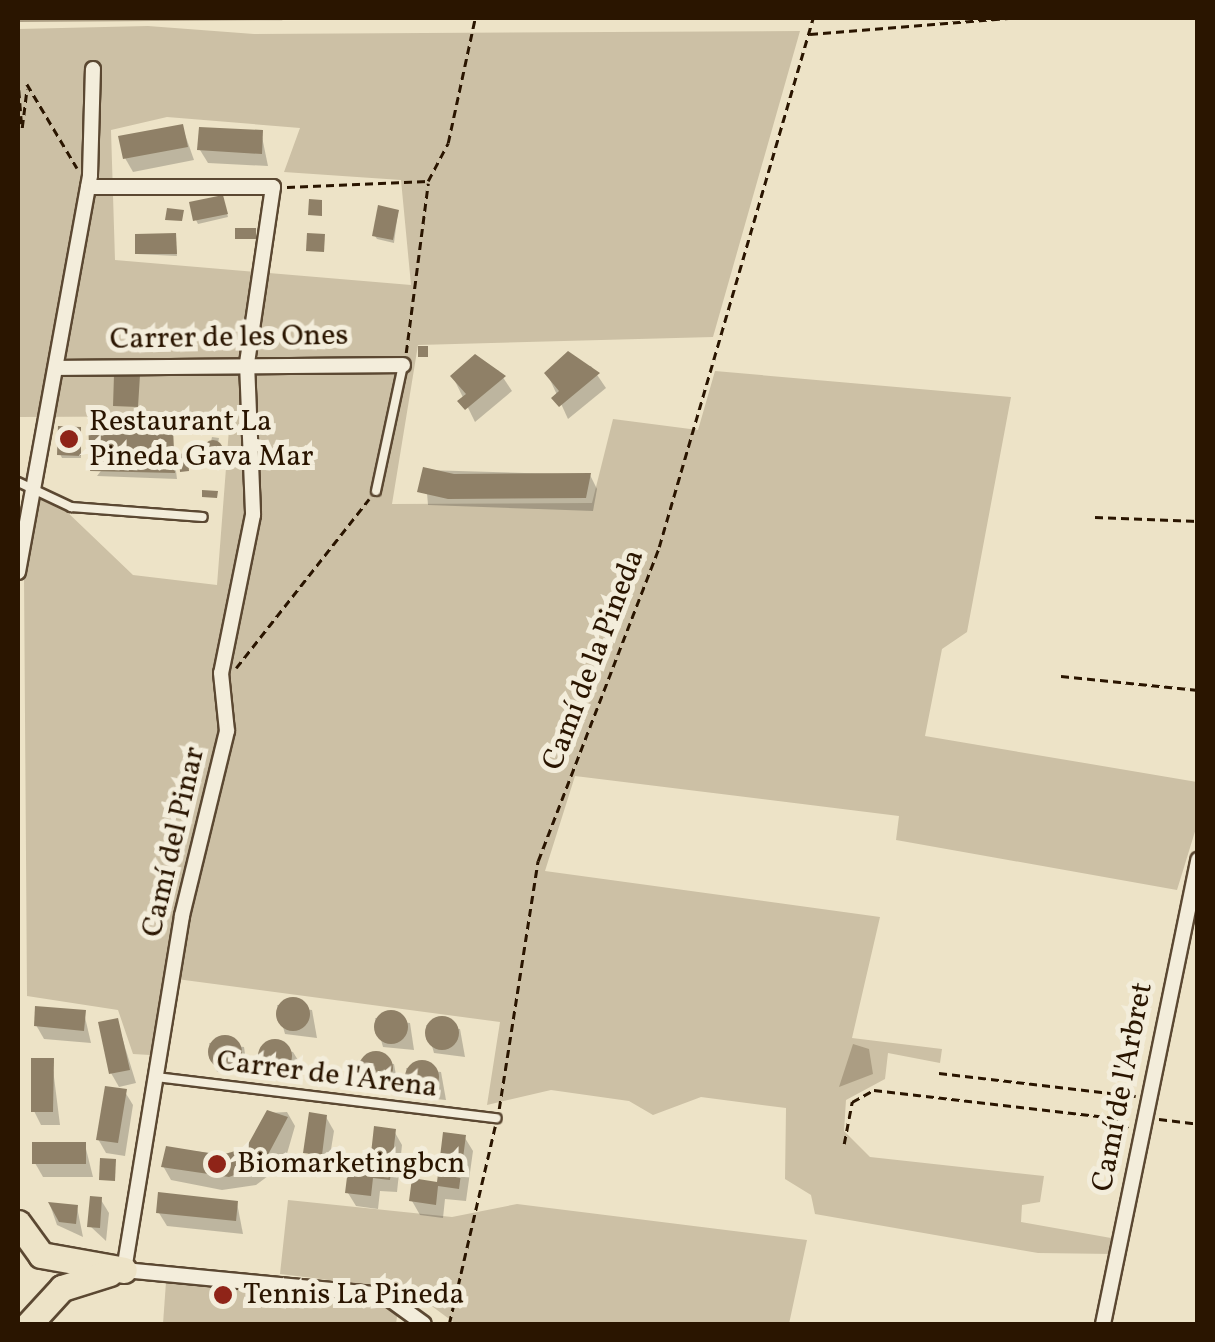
<!DOCTYPE html>
<html>
<head>
<meta charset="utf-8">
<style>
  body { margin:0 }
  #map { position:relative; width:1215px; height:1342px; overflow:hidden; background:#ede3c7; font-family:Vollkorn,serif }
  div>[style] { position:absolute }
  .green>* { inset:0; background:#ccc0a5 }
  .water>* { inset:0; background:#ab9d83 }
  .shadow>* { inset:0; background:#0003 }
  .stream>* { height:4px; margin:-2px; padding:0 2px; transform-origin:2px; border-radius:2px; background:#ab9d83 }
  .building>* { inset:0; background:#8f8067 }
  .round { border-radius:50% }
  .path>* { height:2.5px; margin-top:-1.25px; transform-origin:0; background:repeating-linear-gradient(90deg,#2a1500 0 8px,transparent 0 13px) }
  .roads { filter:drop-shadow(2px 0 #5b4832) drop-shadow(-2px 0 #5b4832) drop-shadow(0 2px #5b4832) drop-shadow(0 -2px #5b4832) }
  .lane>* { height:8px; margin:-4px; padding:0 4px; transform-origin:4px; border-radius:4px; background:#f3eddb }
  .street>* { height:14px; margin:-7px; padding:0 7px; transform-origin:7px; border-radius:7px; background:#f3eddb }
  .highway>* { height:25px; margin:-12.5px; padding:0 12.5px; transform-origin:12.5px; border-radius:12.5px; background:#ede3c7 }
  .path-bridge>* { height:2.5px; margin-top:-1.25px; transform-origin:0; background:repeating-linear-gradient(90deg,#2a1500 0 8px,transparent 0 13px) }
  .dots>* { width:28px; height:28px; translate:-50% -50%; box-sizing:border-box; border:5px solid #f3eddb; border-radius:50% }
  span { translate:-50% -50%; white-space:nowrap; text-align:center; line-height:1.15; -webkit-text-stroke:10px #f3eddb; paint-order:stroke }
  .street-label { font-size:30px; color:#2a1500 }
  .poi-label { font-size:30px; color:#2a1500 }
  .left { translate:0 -50%; text-align:left }
  .frame { position:absolute; inset:0; border:20px solid #2a1500; pointer-events:none }
</style>
</head>
<body>
<div id="map">
  <div class="green">
    <div style="clip-path:polygon(evenodd,148px 26px,254px 34px,800px 31px,713px 337px,418px 345px,392px 504px,592px 503px,613px 419px,698px 430px,715px 371px,1011px 397px,967px 632px,942px 649px,925px 736px,1197px 782px,1197px 825px,1177px 890px,896px 840px,899px 816px,575px 776px,545px 871px,880px 917px,852px 1038px,942px 1049px,940px 1063px,888px 1053px,885px 1079px,846px 1100px,844px 1131px,870px 1157px,1044px 1176px,1040px 1202px,1022px 1205px,1021px 1222px,1111px 1238px,1113px 1254px,1038px 1253px,815px 1214px,811px 1195px,785px 1179px,786px 1108px,701px 1097px,653px 1115px,629px 1101px,551px 1090px,487px 1105px,500px 1022px,169px 978px,150px 1055px,133px 1054px,118px 1010px,27px 996px,24px 576px,41px 487px,133px 575px,217px 585px,230px 416px,19px 417px,18px 29px,148px 26px,167px 117px,300px 128px,284px 172px,401px 180px,411px 285px,115px 260px,111px 130px,167px 117px)"></div>
    <div style="clip-path:polygon(288px 1200px,452px 1217px,517px 1204px,807px 1240px,789px 1324px,456px 1324px,410px 1290px,280px 1274px)"></div>
    <div style="clip-path:polygon(166px 1282px,398px 1309px,396px 1324px,163px 1324px)"></div>
  </div>
  <div class="water">
    <div style="clip-path:polygon(853px 1044px,869px 1049px,873px 1074px,839px 1087px)"></div>
  </div>
  <div class="shadow">
    <div style="clip-path:polygon(182px 126px,194px 160px,133px 172px,125px 158px)"></div>
    <div style="clip-path:polygon(261px 132px,268px 166px,208px 163px,200px 150px)"></div>
    <div style="clip-path:polygon(224px 201px,228px 217px,198px 224px,196px 220px)"></div>
    <div style="clip-path:polygon(398px 212px,394px 243px,377px 239px,375px 236px)"></div>
    <div style="clip-path:polygon(175px 236px,177px 256px,137px 254px)"></div>
    <div style="clip-path:polygon(591px 366px,606px 388px,568px 419px,547px 373px)"></div>
    <div style="clip-path:polygon(498px 370px,512px 391px,475px 422px,453px 377px)"></div>
    <div style="clip-path:polygon(140px 420px,143px 432px,171px 430px,177px 479px,97px 476px)"></div>
    <div style="clip-path:polygon(80px 429px,81px 458px,62px 458px,60px 454px)"></div>
    <div style="clip-path:polygon(212px 437px,219px 438px,214px 465px,206px 464px)"></div>
    <div style="clip-path:polygon(425px 470px,590px 475px,597px 489px,593px 511px,428px 505px)"></div>
    <div style="clip-path:polygon(277px 1005px,312px 1010px,317px 1038px,285px 1034px)"></div>
    <div style="clip-path:polygon(84px 1013px,91px 1043px,44px 1039px,36px 1025px)"></div>
    <div style="clip-path:polygon(375px 1018px,410px 1023px,414px 1050px,383px 1047px)"></div>
    <div style="clip-path:polygon(117px 1021px,136px 1083px,119px 1087px,111px 1073px)"></div>
    <div style="clip-path:polygon(426px 1025px,460px 1029px,465px 1057px,434px 1053px)"></div>
    <div style="clip-path:polygon(209px 1043px,244px 1047px,248px 1075px,217px 1072px)"></div>
    <div style="clip-path:polygon(269px 1046px,293px 1052px,301px 1065px,291px 1083px,265px 1068px,257px 1055px)"></div>
    <div style="clip-path:polygon(360px 1060px,394px 1064px,399px 1092px,368px 1088px)"></div>
    <div style="clip-path:polygon(52px 1061px,60px 1125px,41px 1125px,34px 1111px)"></div>
    <div style="clip-path:polygon(406px 1068px,441px 1072px,446px 1100px,414px 1097px)"></div>
    <div style="clip-path:polygon(125px 1092px,133px 1105px,125px 1156px,106px 1153px,98px 1139px)"></div>
    <div style="clip-path:polygon(287px 1112px,295px 1126px,284px 1164px,256px 1185px,222px 1190px,171px 1180px,163px 1166px,168px 1148px,235px 1156px,258px 1140px,268px 1113px)"></div>
    <div style="clip-path:polygon(326px 1117px,334px 1131px,328px 1168px,306px 1152px)"></div>
    <div style="clip-path:polygon(394px 1131px,402px 1145px,397px 1192px,380px 1191px,378px 1209px,356px 1206px,348px 1193px,371px 1174px)"></div>
    <div style="clip-path:polygon(465px 1138px,473px 1151px,466px 1201px,445px 1199px,443px 1218px,420px 1215px,412px 1201px,439px 1184px)"></div>
    <div style="clip-path:polygon(85px 1145px,93px 1177px,43px 1177px,35px 1163px)"></div>
    <div style="clip-path:polygon(101px 1200px,109px 1213px,106px 1241px,90px 1226px)"></div>
    <div style="clip-path:polygon(237px 1203px,243px 1234px,167px 1226px,159px 1213px)"></div>
    <div style="clip-path:polygon(50px 1205px,77px 1207px,83px 1237px,57px 1225px)"></div>
  </div>
  <div class="stream">
    <div style="left:18px;top:20px;width:264px;rotate:-0.4deg"></div>
  </div>
  <div class="building">
    <div style="clip-path:polygon(183px 124px,188px 147px,123px 159px,118px 136px)"></div>
    <div style="clip-path:polygon(199px 127px,263px 130px,262px 154px,197px 150px)"></div>
    <div style="clip-path:polygon(223px 195px,228px 214px,193px 221px,189px 202px)"></div>
    <div style="clip-path:polygon(309px 199px,322px 200px,322px 216px,308px 215px)"></div>
    <div style="clip-path:polygon(378px 205px,399px 210px,393px 240px,372px 236px)"></div>
    <div style="clip-path:polygon(167px 208px,184px 210px,182px 221px,165px 220px)"></div>
    <div style="clip-path:polygon(235px 228px,256px 228px,256px 239px,235px 239px)"></div>
    <div style="clip-path:polygon(176px 233px,177px 254px,135px 254px,135px 234px)"></div>
    <div style="clip-path:polygon(307px 233px,325px 234px,324px 252px,306px 251px)"></div>
    <div style="clip-path:polygon(418px 346px,428px 346px,428px 357px,418px 357px)"></div>
    <div style="clip-path:polygon(568px 351px,600px 373px,559px 407px,551px 398px,559px 391px,544px 373px)"></div>
    <div style="clip-path:polygon(475px 354px,506px 376px,465px 410px,457px 401px,466px 394px,450px 376px)"></div>
    <div style="clip-path:polygon(114px 374px,140px 375px,138px 407px,113px 406px)"></div>
    <div style="clip-path:polygon(141px 417px,142px 429px,173px 428px,175px 473px,90px 471px,88px 420px)"></div>
    <div style="clip-path:polygon(58px 426px,81px 427px,81px 456px,57px 455px)"></div>
    <div class="round" style="left:203px;top:440px;width:20px;height:20px"></div>
    <div style="clip-path:polygon(188px 453px,189px 471px,180px 472px,179px 454px)"></div>
    <div style="clip-path:polygon(423px 467px,454px 474px,591px 473px,586px 498px,448px 499px,417px 492px)"></div>
    <div style="clip-path:polygon(202px 490px,218px 491px,217px 498px,202px 497px)"></div>
    <div class="round" style="left:276px;top:997px;width:34px;height:34px"></div>
    <div style="clip-path:polygon(35px 1006px,86px 1010px,84px 1031px,34px 1026px)"></div>
    <div class="round" style="left:374px;top:1010px;width:34px;height:34px"></div>
    <div class="round" style="left:425px;top:1016px;width:34px;height:34px"></div>
    <div style="clip-path:polygon(118px 1018px,130px 1070px,109px 1074px,98px 1022px)"></div>
    <div class="round" style="left:208px;top:1035px;width:34px;height:34px"></div>
    <div class="round" style="left:258px;top:1039px;width:34px;height:34px"></div>
    <div class="round" style="left:359px;top:1051px;width:34px;height:34px"></div>
    <div style="clip-path:polygon(31px 1058px,54px 1058px,53px 1112px,31px 1112px)"></div>
    <div class="round" style="left:405px;top:1060px;width:34px;height:34px"></div>
    <div style="clip-path:polygon(105px 1086px,127px 1089px,118px 1143px,96px 1140px)"></div>
    <div style="clip-path:polygon(267px 1110px,288px 1117px,263px 1164px,229px 1177px,161px 1167px,166px 1146px,221px 1155px,246px 1148px)"></div>
    <div style="clip-path:polygon(309px 1112px,327px 1115px,322px 1155px,303px 1153px)"></div>
    <div style="clip-path:polygon(374px 1126px,396px 1129px,390px 1180px,373px 1178px,371px 1196px,345px 1193px,348px 1169px,369px 1172px)"></div>
    <div style="clip-path:polygon(443px 1132px,466px 1135px,459px 1189px,438px 1186px,436px 1205px,409px 1201px,412px 1178px,437px 1182px)"></div>
    <div style="clip-path:polygon(32px 1142px,86px 1142px,86px 1164px,32px 1164px)"></div>
    <div style="clip-path:polygon(100px 1158px,116px 1159px,115px 1181px,99px 1180px)"></div>
    <div style="clip-path:polygon(158px 1192px,238px 1201px,236px 1221px,156px 1213px)"></div>
    <div style="clip-path:polygon(90px 1196px,102px 1197px,100px 1228px,87px 1227px)"></div>
    <div style="clip-path:polygon(48px 1202px,78px 1205px,76px 1224px,59px 1222px)"></div>
  </div>
  <div class="path">
    <div style="left:810px;top:34px;width:199px;rotate:-4.6deg"></div>
    <div style="left:27px;top:84px;width:98px;rotate:59.2deg"></div>
    <div style="left:22px;top:128px;width:39px;rotate:-83deg"></div>
    <div style="left:287px;top:187px;width:141px;rotate:-2.4deg"></div>
    <div style="left:428px;top:181px;width:43px;rotate:-62.2deg"></div>
    <div style="left:448px;top:143px;width:128px;rotate:-77.8deg"></div>
    <div style="left:406px;top:353px;width:171px;rotate:-82.6deg"></div>
    <div style="left:1095px;top:517px;width:103px;rotate:2.2deg"></div>
    <div style="left:236px;top:668px;width:215px;rotate:-51.8deg"></div>
    <div style="left:1061px;top:676px;width:138px;rotate:5.8deg"></div>
    <div style="left:939px;top:1073px;width:198px;rotate:6.7deg"></div>
    <div style="left:499px;top:1109px;width:251px;rotate:-81.1deg"></div>
    <div style="left:538px;top:861px;width:337px;rotate:-68.9deg"></div>
    <div style="left:659px;top:547px;width:551px;rotate:-73.77deg"></div>
    <div style="left:1159px;top:1119px;width:39px;rotate:7deg"></div>
    <div style="left:844px;top:1144px;width:43px;rotate:-79.2deg"></div>
    <div style="left:852px;top:1102px;width:25px;rotate:-29deg"></div>
    <div style="left:874px;top:1090px;width:245px;rotate:6.6deg"></div>
    <div style="left:1117px;top:1118px;width:15px;rotate:42deg"></div>
    <div style="left:449px;top:1324px;width:203px;rotate:-76.9deg"></div>
  </div>
  <div class="roads">
    <div class="lane">
      <div style="left:18px;top:482px;width:59px;rotate:25.3deg"></div>
      <div style="left:71px;top:507px;width:132px;rotate:4.3deg"></div>
      <div style="left:376px;top:491px;width:129px;rotate:-77.9deg"></div>
      <div style="left:156px;top:1077px;width:343px;rotate:6.9deg"></div>
    </div>
    <div class="street">
      <div style="left:88px;top:187px;width:185px"></div>
      <div style="left:273px;top:187px;width:178px;rotate:98.4deg"></div>
      <div style="left:247px;top:363px;width:152px;rotate:87.7deg"></div>
      <div style="left:253px;top:515px;width:161px;rotate:101.4deg"></div>
      <div style="left:221px;top:673px;width:58px;rotate:84.1deg"></div>
      <div style="left:227px;top:731px;width:190px;rotate:103.7deg"></div>
      <div style="left:182px;top:916px;width:359px;rotate:99.3deg"></div>
      <div style="left:124px;top:1270px;width:261px;rotate:5.5deg"></div>
      <div style="left:384px;top:1295px;width:49px;rotate:35.9deg"></div>
      <div style="left:56px;top:368px;width:347px;rotate:-0.5deg"></div>
      <div style="left:18px;top:572px;width:403px;rotate:-79.7deg"></div>
      <div style="left:90px;top:175px;width:106px;rotate:-88.4deg"></div>
      <div style="left:1103px;top:1324px;width:474px;rotate:-78.4deg"></div>
    </div>
    <div class="highway">
      <div style="left:18px;top:1223px;width:39px;rotate:54deg"></div>
      <div style="left:41px;top:1255px;width:84px;rotate:10.2deg"></div>
      <div style="left:29px;top:1324px;width:49px;rotate:-47.5deg"></div>
      <div style="left:62px;top:1288px;width:50px;rotate:-17.4deg"></div>
    </div>
  </div>
  <div class="path-bridge">
    <div style="left:18px;top:77px;width:51px;rotate:85.5deg"></div>
  </div>
  <div class="dots">
    <div style="left:69px;top:439px;background:#8f2418"></div>
    <div style="left:217px;top:1164px;background:#8f2418"></div>
    <div style="left:223px;top:1295px;background:#8f2418"></div>
  </div>
  <div class="street-label">
    <span style="left:229px;top:338px;rotate:-1deg">Carrer de les Ones</span>
    <span style="left:594px;top:660px;rotate:-69deg">Camí de la Pineda</span>
    <span style="left:174px;top:842px;rotate:-77deg">Camí del Pinar</span>
    <span style="left:327px;top:1075px;rotate:7deg">Carrer de l'Arena</span>
    <span style="left:1123px;top:1087px;rotate:-79deg">Camí de l'Arbret</span>
  </div>
  <div class="poi-label">
    <span class="left" style="left:89px;top:439px">Restaurant La<br>Pineda Gava Mar</span>
    <span class="left" style="left:237px;top:1164px">Biomarketingbcn</span>
    <span class="left" style="left:243px;top:1295px">Tennis La Pineda</span>
  </div>
  <div class="frame"></div>
</div>
</body>
</html>
